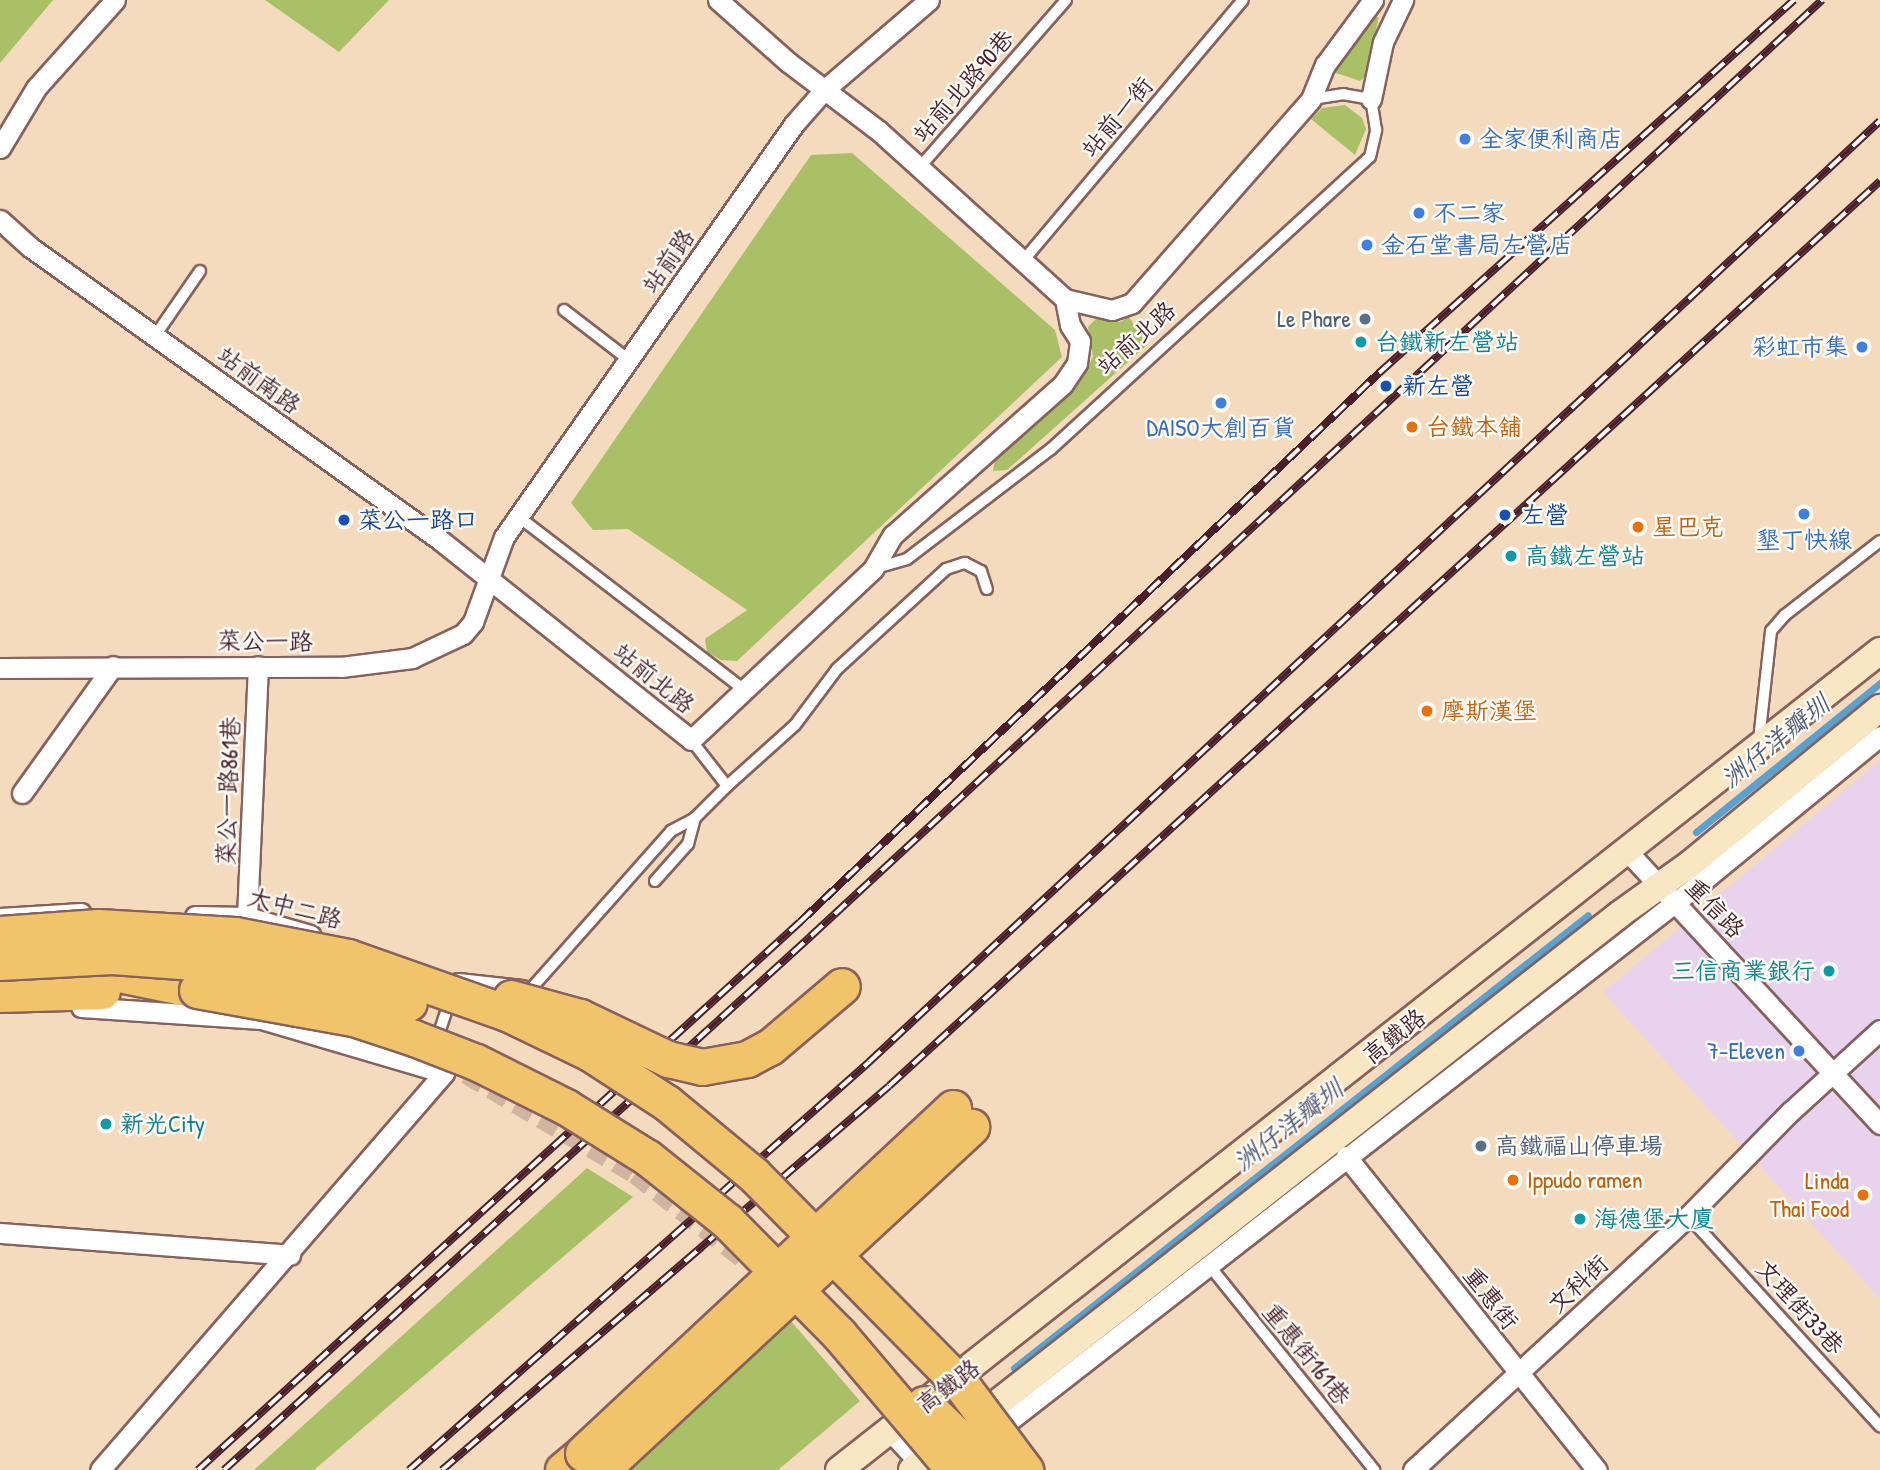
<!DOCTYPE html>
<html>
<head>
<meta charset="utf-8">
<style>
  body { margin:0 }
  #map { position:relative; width:1880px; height:1470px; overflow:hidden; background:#f4dbbe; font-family:"Patrick Hand","LXGW WenKai TC",sans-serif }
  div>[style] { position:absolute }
  .built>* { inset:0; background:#e9d2ed }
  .green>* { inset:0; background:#a9c066 }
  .stream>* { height:7px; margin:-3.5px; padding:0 3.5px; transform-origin:3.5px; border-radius:3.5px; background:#5aa1d0 }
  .street-tunnel>* { height:19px; margin-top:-9.5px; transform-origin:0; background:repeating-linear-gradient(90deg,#d2b5a1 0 19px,transparent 0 29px) }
  .roads { filter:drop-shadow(2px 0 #86615e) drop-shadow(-2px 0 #86615e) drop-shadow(0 2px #86615e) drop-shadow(0 -2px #86615e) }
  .lane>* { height:10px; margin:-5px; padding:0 5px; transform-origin:5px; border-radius:5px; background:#fff }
  .street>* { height:19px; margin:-9.5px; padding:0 9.5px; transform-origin:9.5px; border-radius:9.5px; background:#fff }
  .secondary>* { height:26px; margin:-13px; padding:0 13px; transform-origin:13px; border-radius:13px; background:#f9e7c3 }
  .highway>* { height:35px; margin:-17.5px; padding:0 17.5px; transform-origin:17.5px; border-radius:17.5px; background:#f1c36a }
  .rail>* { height:8px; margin-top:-4px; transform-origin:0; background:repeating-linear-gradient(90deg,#fdfcf7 0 16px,#4a1f2b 0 32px); box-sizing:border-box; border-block:2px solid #4a1f2b }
  .bridges { filter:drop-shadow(2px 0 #86615e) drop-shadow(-2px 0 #86615e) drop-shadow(0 2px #86615e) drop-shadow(0 -2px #86615e) }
  .highway-bridge>* { height:35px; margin:-17.5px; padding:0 17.5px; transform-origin:17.5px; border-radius:17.5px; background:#f1c36a }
  .dots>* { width:19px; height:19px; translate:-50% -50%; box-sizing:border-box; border:4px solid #fdfcf7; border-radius:50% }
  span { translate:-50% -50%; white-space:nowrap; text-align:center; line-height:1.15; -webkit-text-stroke:5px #fdfcf7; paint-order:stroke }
  .street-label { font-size:24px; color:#4a1f2b }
  .shop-label { font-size:24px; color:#366cbe }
  .left { translate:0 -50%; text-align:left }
  .right { translate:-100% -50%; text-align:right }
  .service-label { font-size:24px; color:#4e5e75 }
  .culture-label { font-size:24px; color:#0d838f }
  .transit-label { font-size:24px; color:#164399 }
  .food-label { font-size:24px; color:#c56008 }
  .water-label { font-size:26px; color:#515a75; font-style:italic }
</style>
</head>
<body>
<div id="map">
  <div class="built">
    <div style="clip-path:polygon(1880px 760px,1880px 1299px,1603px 992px)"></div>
  </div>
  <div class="green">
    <div style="clip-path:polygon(0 0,53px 0,0 63px)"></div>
    <div style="clip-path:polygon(265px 0,389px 0,339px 52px)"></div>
    <div style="clip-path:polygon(1379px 17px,1365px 77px,1360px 81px,1336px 73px,1338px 61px,1370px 18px)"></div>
    <div style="clip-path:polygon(1345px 105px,1362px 118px,1366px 129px,1355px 155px,1311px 119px,1322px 108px)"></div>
    <div style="clip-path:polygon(852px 153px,1055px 330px,1062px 357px,737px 661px,721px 660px,707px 652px,705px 639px,747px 610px,628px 529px,593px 530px,571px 503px,811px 155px)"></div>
    <div style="clip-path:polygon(1129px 317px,1147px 345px,1007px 470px,993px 471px,996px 455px,1084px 376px,1093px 356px,1088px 327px,1096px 319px,1120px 322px)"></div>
    <div style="clip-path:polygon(587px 1168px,633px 1197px,314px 1470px,254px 1470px)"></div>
    <div style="clip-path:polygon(790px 1320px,860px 1401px,778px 1470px,545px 1470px)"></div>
  </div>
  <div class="stream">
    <div style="left:1696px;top:832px;width:237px;rotate:-39deg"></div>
    <div style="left:1014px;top:1368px;width:731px;rotate:-38.28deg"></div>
  </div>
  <div class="street-tunnel">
    <div style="left:466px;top:1074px;width:196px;rotate:30.6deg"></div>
    <div style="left:635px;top:1174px;width:141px;rotate:38.1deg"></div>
  </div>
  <div class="roads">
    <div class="lane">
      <div style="left:919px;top:168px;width:223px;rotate:-48.8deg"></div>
      <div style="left:1023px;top:261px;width:341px;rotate:-49.9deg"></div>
      <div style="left:564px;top:310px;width:82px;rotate:37.6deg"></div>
      <div style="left:155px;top:336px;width:79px;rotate:-55.3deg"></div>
      <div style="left:519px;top:517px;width:282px;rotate:37.5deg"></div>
      <div style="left:876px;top:568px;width:32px;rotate:-16deg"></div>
      <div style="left:907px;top:559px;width:181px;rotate:-37.4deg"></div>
      <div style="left:1051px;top:449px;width:432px;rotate:-42.5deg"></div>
      <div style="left:1370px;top:157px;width:28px;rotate:-77deg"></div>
      <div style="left:1376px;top:130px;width:31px;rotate:-99deg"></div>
      <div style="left:1371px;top:99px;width:27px;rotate:-170deg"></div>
      <div style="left:1344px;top:94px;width:32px;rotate:171deg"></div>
      <div style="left:1759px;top:740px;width:110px;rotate:-83.7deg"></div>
      <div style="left:1771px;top:631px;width:21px;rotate:-49deg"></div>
      <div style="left:1785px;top:615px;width:120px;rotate:-37.9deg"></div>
      <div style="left:727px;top:786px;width:91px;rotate:-41.9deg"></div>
      <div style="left:795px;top:725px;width:70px;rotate:-53.1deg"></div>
      <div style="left:837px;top:669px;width:148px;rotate:-42.5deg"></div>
      <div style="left:946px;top:569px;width:20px;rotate:-18deg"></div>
      <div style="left:965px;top:563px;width:18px;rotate:27deg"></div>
      <div style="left:981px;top:571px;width:19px;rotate:72deg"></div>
      <div style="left:655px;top:881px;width:50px;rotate:-48.3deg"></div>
      <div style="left:688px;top:844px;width:27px;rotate:-75deg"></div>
      <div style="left:530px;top:990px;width:213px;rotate:-48.4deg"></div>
      <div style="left:671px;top:831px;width:27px;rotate:-28deg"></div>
      <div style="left:695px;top:818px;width:45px;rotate:-45deg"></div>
      <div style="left:727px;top:786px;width:58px;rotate:-128deg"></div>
      <div style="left:436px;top:1042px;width:44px;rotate:-71.6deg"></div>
      <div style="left:1688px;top:1216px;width:285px;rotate:47.6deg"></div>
      <div style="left:1208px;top:1264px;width:265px;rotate:51.1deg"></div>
    </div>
    <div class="street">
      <div style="left:718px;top:0;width:94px;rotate:41.5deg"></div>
      <div style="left:788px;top:62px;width:114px;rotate:37.2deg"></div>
      <div style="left:879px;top:131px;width:251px;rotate:42.1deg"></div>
      <div style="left:1065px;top:299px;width:48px;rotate:13.2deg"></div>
      <div style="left:1112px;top:310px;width:21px;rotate:-19deg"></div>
      <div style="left:1132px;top:303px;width:271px;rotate:-48.7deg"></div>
      <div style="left:1311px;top:99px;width:37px;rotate:-68deg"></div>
      <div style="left:1325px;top:65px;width:81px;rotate:-53.6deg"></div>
      <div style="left:1371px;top:99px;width:58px;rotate:-78.1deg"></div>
      <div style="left:1383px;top:42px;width:47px;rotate:-64.5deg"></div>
      <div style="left:0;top:148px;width:70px;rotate:-59deg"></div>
      <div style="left:36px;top:88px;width:118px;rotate:-48.1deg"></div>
      <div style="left:0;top:220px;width:40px;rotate:42deg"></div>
      <div style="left:30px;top:247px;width:504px;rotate:35.55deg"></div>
      <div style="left:440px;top:540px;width:321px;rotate:38.5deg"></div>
      <div style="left:691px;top:740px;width:250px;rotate:-43.2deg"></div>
      <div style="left:873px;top:569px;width:39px;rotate:-60deg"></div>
      <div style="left:893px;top:535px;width:227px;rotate:-41.6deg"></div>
      <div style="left:1063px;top:384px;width:25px;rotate:-56deg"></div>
      <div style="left:1077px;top:363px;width:22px;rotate:-82deg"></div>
      <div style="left:1080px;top:341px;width:19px;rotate:-122deg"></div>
      <div style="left:1070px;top:325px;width:26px;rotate:-101deg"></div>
      <div style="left:0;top:668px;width:341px;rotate:-0.2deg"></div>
      <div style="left:341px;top:667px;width:72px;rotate:-7.2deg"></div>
      <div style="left:412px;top:658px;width:56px;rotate:-25.2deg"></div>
      <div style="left:463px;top:634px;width:16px;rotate:-50deg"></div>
      <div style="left:473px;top:622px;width:90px;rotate:-70deg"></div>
      <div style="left:504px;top:537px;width:505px;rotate:-54.92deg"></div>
      <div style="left:794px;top:124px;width:45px;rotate:-48.6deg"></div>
      <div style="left:824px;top:90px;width:138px;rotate:-40.6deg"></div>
      <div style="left:22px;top:793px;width:156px;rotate:-54.4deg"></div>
      <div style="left:1627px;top:851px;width:372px;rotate:47.2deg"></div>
      <div style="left:195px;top:916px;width:52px;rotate:1.1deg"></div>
      <div style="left:247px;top:917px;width:66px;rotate:15.9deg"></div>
      <div style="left:247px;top:917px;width:251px;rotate:-87.5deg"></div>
      <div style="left:0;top:918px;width:81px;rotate:-3.5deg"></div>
      <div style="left:458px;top:983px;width:64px;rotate:6.2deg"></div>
      <div style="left:81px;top:1007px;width:180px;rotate:3.8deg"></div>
      <div style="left:261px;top:1019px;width:191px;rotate:16.4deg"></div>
      <div style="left:444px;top:1073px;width:525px;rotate:130.91deg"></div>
      <div style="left:1346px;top:1156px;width:402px;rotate:51.4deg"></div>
      <div style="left:0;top:1233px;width:291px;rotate:4.3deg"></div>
      <div style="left:890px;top:1431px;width:53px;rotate:47.3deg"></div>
      <div style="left:991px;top:1435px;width:904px;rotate:-37.9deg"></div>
      <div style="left:1704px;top:880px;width:227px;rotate:-39.3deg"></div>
      <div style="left:1413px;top:1470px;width:374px;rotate:-42.7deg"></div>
      <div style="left:1688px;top:1216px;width:146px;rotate:-45.6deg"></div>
      <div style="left:1790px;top:1112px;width:122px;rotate:-42.3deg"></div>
    </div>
    <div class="secondary">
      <div style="left:839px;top:1470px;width:1325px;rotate:-38.19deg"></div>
      <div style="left:912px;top:1470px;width:900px;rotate:-38.14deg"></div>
      <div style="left:1620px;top:914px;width:86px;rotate:-35.5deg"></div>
      <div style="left:1690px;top:864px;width:246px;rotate:-39.4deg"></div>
    </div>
    <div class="highway">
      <div style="left:70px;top:972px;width:35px;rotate:-2deg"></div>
      <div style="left:105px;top:971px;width:94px;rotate:11.7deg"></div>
      <div style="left:0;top:994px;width:102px;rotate:-1.7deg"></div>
      <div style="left:563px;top:1470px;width:26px;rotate:-40deg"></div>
    </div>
  </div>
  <div class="rail">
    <div style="left:198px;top:1470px;width:814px;rotate:-42.31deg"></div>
    <div style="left:800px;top:922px;width:798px;rotate:-43.48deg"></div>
    <div style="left:1379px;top:373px;width:558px;rotate:-41.95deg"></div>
    <div style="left:224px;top:1470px;width:794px;rotate:-42.29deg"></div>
    <div style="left:811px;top:936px;width:1378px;rotate:-42.79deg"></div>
    <div style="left:409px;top:1470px;width:615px;rotate:-41.57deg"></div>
    <div style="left:869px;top:1062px;width:1381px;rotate:-42.95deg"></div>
    <div style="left:442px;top:1470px;width:589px;rotate:-40.66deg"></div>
    <div style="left:889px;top:1086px;width:1342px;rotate:-42.4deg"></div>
  </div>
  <div class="bridges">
    <div class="highway-bridge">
      <div style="left:0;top:934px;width:98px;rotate:-4.1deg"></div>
      <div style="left:98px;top:927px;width:137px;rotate:3.3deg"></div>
      <div style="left:235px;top:935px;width:115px;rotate:11deg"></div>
      <div style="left:348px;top:957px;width:169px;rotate:19.4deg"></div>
      <div style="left:507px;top:1013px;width:92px;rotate:25.7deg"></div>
      <div style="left:590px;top:1053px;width:92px;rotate:33deg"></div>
      <div style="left:667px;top:1103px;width:113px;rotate:39.6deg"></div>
      <div style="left:754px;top:1175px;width:298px;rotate:45.4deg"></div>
      <div style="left:963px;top:1387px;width:104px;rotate:53.2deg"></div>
      <div style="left:0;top:962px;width:112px;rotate:-3.1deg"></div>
      <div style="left:112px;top:956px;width:136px;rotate:4.2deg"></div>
      <div style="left:248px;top:966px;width:121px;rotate:10.9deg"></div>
      <div style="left:367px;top:989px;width:44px;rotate:18.4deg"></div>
      <div style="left:197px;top:990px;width:158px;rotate:10.2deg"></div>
      <div style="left:353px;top:1018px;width:64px;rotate:18.2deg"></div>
      <div style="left:414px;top:1038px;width:66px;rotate:21.2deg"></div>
      <div style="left:476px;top:1062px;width:101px;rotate:26.6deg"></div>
      <div style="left:566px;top:1107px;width:97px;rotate:31.9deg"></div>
      <div style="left:648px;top:1158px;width:101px;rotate:38.6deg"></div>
      <div style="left:727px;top:1221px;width:158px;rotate:45.3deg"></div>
      <div style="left:838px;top:1333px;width:180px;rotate:49.7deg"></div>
      <div style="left:511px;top:998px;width:72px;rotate:15.4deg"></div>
      <div style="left:580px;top:1017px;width:98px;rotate:25.5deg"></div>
      <div style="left:668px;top:1059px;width:35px;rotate:13deg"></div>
      <div style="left:702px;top:1067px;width:46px;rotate:-10.1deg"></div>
      <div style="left:747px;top:1059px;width:26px;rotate:-28deg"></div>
      <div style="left:770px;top:1047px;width:94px;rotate:-40.3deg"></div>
      <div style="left:924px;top:1404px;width:95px;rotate:44.1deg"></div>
      <div style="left:583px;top:1453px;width:506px;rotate:-43deg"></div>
      <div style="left:601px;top:1470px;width:505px;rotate:-42.83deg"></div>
    </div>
  </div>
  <div class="dots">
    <div style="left:1465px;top:139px;background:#3f7fe0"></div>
    <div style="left:1419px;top:213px;background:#3f7fe0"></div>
    <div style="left:1367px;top:245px;background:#3f7fe0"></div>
    <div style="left:1365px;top:319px;background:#5c6f8a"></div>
    <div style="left:1361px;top:342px;background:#0f9aa8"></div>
    <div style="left:1862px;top:347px;background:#3f7fe0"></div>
    <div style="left:1386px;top:386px;background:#1a4fb4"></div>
    <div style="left:1221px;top:403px;background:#3f7fe0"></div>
    <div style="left:1412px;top:427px;background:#e8710a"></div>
    <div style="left:1804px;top:514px;background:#3f7fe0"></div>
    <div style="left:1505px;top:515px;background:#1a4fb4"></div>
    <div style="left:344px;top:520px;background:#1a4fb4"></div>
    <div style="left:1638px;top:527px;background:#e8710a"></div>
    <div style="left:1511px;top:556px;background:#0f9aa8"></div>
    <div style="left:1427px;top:711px;background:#e8710a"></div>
    <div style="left:1829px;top:971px;background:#0f9aa8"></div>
    <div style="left:1799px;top:1051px;background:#3f7fe0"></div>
    <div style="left:106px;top:1124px;background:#0f9aa8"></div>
    <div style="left:1481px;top:1146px;background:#5c6f8a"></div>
    <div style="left:1513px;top:1180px;background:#e8710a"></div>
    <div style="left:1863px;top:1195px;background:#e8710a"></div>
    <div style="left:1580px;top:1219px;background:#0f9aa8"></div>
  </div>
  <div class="street-label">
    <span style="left:963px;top:86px;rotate:-49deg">站前北路90巷</span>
    <span style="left:1117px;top:117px;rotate:-50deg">站前一街</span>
    <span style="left:668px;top:261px;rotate:-55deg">站前路</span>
    <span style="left:1136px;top:338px;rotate:-42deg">站前北路</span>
    <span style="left:259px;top:380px;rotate:36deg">站前南路</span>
    <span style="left:265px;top:641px;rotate:1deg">菜公一路</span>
    <span style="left:654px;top:678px;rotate:39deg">站前北路</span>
    <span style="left:228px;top:791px;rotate:-88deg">菜公一路861巷</span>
    <span style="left:295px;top:908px;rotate:15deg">大中二路</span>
    <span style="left:1715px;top:908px;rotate:46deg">重信路</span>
    <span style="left:1394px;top:1036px;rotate:-38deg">高鐵路</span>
    <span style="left:1578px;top:1284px;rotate:-43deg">文科街</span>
    <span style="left:1491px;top:1298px;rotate:52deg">重惠街</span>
    <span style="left:1800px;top:1307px;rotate:48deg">文理街33巷</span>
    <span style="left:1307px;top:1354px;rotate:51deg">重惠街161巷</span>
    <span style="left:948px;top:1386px;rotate:-37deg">高鐵路</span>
  </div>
  <div class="shop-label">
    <span class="left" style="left:1479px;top:139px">全家便利商店</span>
    <span class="left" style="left:1433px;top:213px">不二家</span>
    <span class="left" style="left:1381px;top:245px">金石堂書局左營店</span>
    <span class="right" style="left:1848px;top:347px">彩虹市集</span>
    <span style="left:1221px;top:428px">DAISO大創百貨</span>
    <span style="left:1804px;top:540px">墾丁快線</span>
    <span class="right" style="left:1785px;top:1051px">7-Eleven</span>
  </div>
  <div class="service-label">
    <span class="right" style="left:1351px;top:319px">Le Phare</span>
    <span class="left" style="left:1495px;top:1146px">高鐵福山停車場</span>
  </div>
  <div class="culture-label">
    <span class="left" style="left:1375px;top:342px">台鐵新左營站</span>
    <span class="left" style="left:1525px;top:556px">高鐵左營站</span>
    <span class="right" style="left:1815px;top:971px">三信商業銀行</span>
    <span class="left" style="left:120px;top:1124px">新光City</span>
    <span class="left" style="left:1594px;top:1219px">海德堡大廈</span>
  </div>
  <div class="transit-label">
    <span class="left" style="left:1402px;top:386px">新左營</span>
    <span class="left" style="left:1521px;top:515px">左營</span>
    <span class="left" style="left:358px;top:520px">菜公一路口</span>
  </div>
  <div class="food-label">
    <span class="left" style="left:1426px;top:427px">台鐵本舖</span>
    <span class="left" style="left:1652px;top:527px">星巴克</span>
    <span class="left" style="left:1441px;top:711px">摩斯漢堡</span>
    <span class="left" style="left:1527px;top:1180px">Ippudo ramen</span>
    <span class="right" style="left:1849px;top:1195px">Linda<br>Thai Food</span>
  </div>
  <div class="water-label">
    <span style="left:1775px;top:741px;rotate:-39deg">洲仔洋瓣圳</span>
    <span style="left:1288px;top:1125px;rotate:-38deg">洲仔洋瓣圳</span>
  </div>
</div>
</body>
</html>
